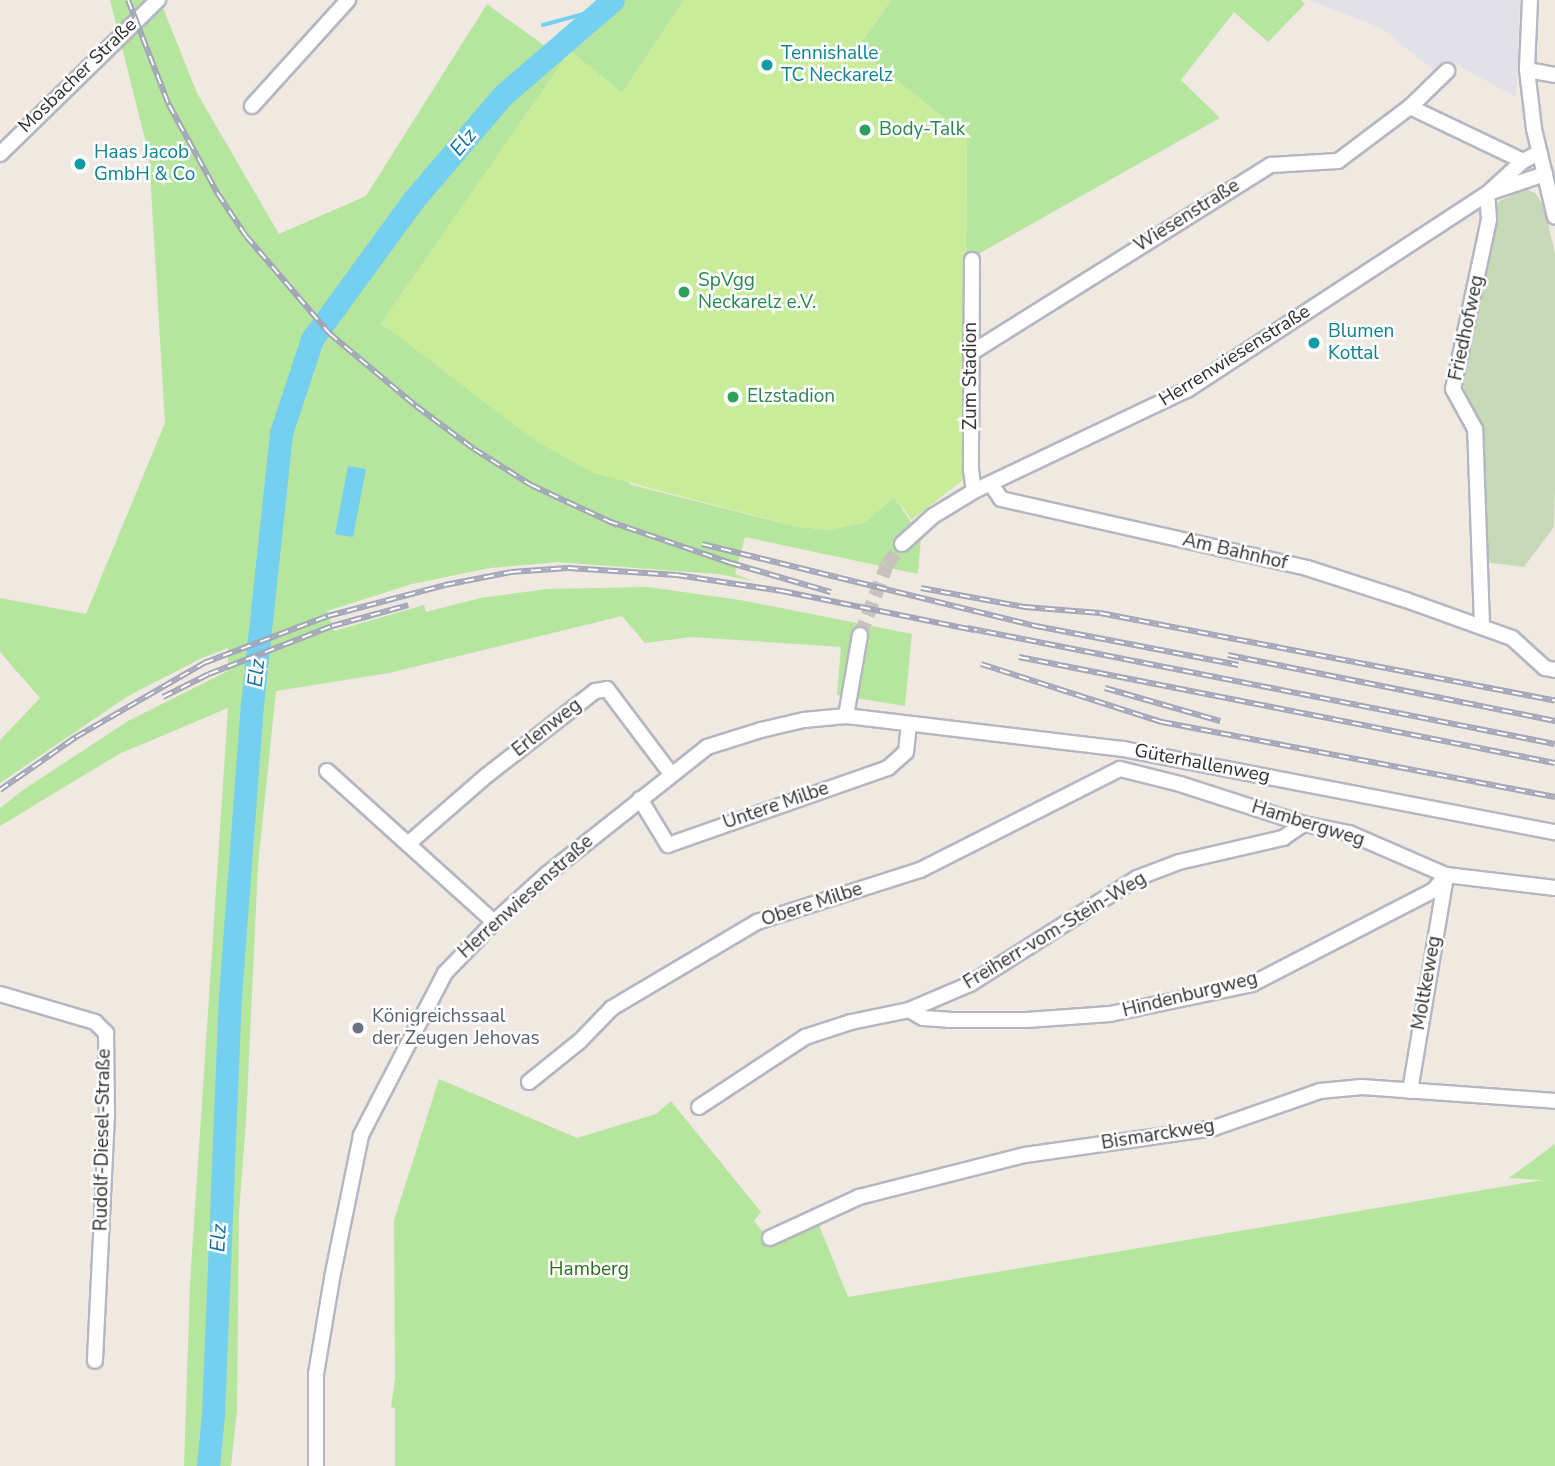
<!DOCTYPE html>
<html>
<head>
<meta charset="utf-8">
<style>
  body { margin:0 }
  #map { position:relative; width:1555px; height:1466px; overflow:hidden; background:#efe9e1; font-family:"Nunito Sans",sans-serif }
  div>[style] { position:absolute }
  .industrial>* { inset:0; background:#e3e1e8 }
  .green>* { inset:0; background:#b6e59e }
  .cemetery>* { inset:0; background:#c8d9b8 }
  .pitch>* { inset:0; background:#c9ec9a }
  .water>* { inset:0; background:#75cff0 }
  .stream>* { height:3.5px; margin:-1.75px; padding:0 1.75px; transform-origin:1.75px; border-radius:1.75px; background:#75cff0 }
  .river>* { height:23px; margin:-11.5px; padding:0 11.5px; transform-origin:11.5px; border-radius:11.5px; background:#75cff0 }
  .minor-tunnel>* { height:14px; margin-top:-7px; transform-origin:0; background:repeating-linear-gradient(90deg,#c8c4bd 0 14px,transparent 0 21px) }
  .roads { filter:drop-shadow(2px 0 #b4b7c1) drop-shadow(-2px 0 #b4b7c1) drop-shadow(0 2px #b4b7c1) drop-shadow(0 -2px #b4b7c1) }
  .minor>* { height:14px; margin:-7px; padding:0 7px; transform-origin:7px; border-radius:7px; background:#fff }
  .rail>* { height:6px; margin-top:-3px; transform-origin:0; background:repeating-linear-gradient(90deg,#fff 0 10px,#a3a6b8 0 20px); box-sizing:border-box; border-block:2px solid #a3a6b8 }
  .dots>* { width:19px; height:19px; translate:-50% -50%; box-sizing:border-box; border:4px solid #fff; border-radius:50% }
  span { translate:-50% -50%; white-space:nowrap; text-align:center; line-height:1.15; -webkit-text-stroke:5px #fff; paint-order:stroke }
  .culture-label { font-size:19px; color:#0d838f }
  .left { translate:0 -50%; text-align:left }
  .street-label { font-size:19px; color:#2e2e2e }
  .leisure-label { font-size:19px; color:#27864d }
  .worship-label { font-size:19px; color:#5b616d }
  .park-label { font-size:19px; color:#2c6e1b }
  .water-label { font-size:21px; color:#0d6fa3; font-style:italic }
</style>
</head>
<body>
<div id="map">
  <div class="industrial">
    <div style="clip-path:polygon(1309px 0,1520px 0,1516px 97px,1450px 61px,1437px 73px,1381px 28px)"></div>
  </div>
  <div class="green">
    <div style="clip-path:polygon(110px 0,160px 0,197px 93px,279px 234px,366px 196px,487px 4px,564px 60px,381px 324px,632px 485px,794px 526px,828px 530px,865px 522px,894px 497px,921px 537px,918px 574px,745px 537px,735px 574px,754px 581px,718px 574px,557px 562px,490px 568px,412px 584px,327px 611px,334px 631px,424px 605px,426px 612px,480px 598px,547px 589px,648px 587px,740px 600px,912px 634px,905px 706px,837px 695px,841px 647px,691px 637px,645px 643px,622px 616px,389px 673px,276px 691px,258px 865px,246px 1121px,239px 1213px,237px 1410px,231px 1466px,184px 1466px,190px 1284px,228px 708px,119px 754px,0 826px,0 808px,23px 790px,128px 721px,228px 671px,228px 648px,202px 658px,128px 696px,0 783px,0 740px,40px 698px,0 652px,0 598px,86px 614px,165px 423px,149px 155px)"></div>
    <div style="clip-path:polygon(606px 0,684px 0,622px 93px,570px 51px)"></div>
    <div style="clip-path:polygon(891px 0,1301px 0,1305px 4px,1268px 42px,1234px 12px,1181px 80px,1220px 118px,966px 261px,967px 136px,857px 49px)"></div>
    <div style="clip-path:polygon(439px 1079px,577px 1138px,656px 1114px,671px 1101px,761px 1212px,754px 1221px,765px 1234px,813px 1210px,848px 1297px,1543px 1180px,1509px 1178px,1555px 1144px,1555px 1466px,395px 1466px,395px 1408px,391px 1407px,395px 1379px,394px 1220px)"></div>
  </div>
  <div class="cemetery">
    <div style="clip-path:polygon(1524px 189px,1535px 193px,1544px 206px,1555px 254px,1555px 486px,1554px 527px,1524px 567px,1485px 562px,1479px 425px,1460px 378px,1486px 273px,1496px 203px)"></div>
  </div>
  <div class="pitch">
    <div style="clip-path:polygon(684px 0,891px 0,857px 49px,967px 136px,964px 479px,912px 520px,894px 497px,865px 522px,829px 530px,794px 526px,593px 473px,534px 440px,381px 323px,570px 51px,622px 93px)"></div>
  </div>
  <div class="water">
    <div style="clip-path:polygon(348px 466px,366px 469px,353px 537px,335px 534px)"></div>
  </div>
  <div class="stream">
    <div style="left:543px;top:25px;width:61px;rotate:-15.2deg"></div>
  </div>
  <div class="river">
    <div style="left:208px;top:1466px;width:51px;rotate:-84.4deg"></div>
    <div style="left:213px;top:1415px;width:419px;rotate:-87.7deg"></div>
    <div style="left:230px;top:996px;width:292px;rotate:-85.7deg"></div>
    <div style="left:252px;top:705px;width:274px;rotate:-83.9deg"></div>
    <div style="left:281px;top:433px;width:99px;rotate:-71.7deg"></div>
    <div style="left:312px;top:339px;width:175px;rotate:-53.9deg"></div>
    <div style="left:415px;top:198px;width:135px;rotate:-49.5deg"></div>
    <div style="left:503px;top:95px;width:145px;rotate:-40.8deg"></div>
  </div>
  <div class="minor-tunnel">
    <div style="left:860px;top:635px;width:75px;rotate:-68.9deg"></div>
    <div style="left:887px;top:565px;width:26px;rotate:-54deg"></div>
  </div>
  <div class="roads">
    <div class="minor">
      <div style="left:1530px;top:0;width:70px;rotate:92.5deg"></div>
      <div style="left:1527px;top:70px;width:59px;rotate:83.2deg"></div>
      <div style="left:1534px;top:129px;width:90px;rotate:76.6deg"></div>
      <div style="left:1527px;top:70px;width:28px;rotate:10deg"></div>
      <div style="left:252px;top:106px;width:143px;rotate:-47.8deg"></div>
      <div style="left:1410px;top:107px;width:52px;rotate:-44.2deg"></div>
      <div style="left:0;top:154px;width:221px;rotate:-44.3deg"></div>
      <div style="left:1494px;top:191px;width:54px;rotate:-18.4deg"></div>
      <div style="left:972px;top:260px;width:210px;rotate:90.3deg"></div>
      <div style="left:971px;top:470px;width:21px;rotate:82deg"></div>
      <div style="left:971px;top:353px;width:354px;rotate:-32.1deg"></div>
      <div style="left:1271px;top:165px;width:67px;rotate:-3.4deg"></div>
      <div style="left:1338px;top:161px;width:90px;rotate:-36.9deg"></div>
      <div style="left:1410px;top:107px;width:125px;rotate:25.5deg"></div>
      <div style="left:991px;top:484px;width:18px;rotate:56deg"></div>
      <div style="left:1001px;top:499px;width:314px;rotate:12.7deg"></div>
      <div style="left:1307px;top:568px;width:104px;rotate:17.9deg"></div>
      <div style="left:1406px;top:600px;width:113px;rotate:19.7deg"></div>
      <div style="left:1512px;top:638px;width:45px;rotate:42.3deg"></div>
      <div style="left:1545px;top:668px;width:10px;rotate:11deg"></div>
      <div style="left:902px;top:544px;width:42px;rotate:-42.1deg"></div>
      <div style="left:933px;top:516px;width:48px;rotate:-31.4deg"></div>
      <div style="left:974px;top:491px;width:236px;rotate:-25.4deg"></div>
      <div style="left:1187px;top:390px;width:358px;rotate:-33.2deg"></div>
      <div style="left:1487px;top:194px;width:49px;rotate:-42.5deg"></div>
      <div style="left:1523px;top:161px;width:18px;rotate:-27deg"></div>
      <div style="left:1482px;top:625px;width:196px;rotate:-92deg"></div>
      <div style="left:1475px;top:429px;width:46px;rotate:-118.8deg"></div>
      <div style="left:1453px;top:389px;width:173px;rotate:-78deg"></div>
      <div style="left:1489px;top:220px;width:26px;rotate:-94deg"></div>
      <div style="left:846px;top:716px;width:82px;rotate:-80.2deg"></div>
      <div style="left:1120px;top:769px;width:62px;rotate:14deg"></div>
      <div style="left:1180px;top:784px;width:130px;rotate:17.9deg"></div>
      <div style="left:1304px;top:824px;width:46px;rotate:11.3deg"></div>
      <div style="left:1349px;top:833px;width:106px;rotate:23.4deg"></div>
      <div style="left:1446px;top:875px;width:110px;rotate:6.8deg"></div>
      <div style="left:327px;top:771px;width:225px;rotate:42.1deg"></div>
      <div style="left:640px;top:799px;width:54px;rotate:58.7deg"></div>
      <div style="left:668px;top:845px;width:233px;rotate:-19.3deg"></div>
      <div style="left:888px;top:768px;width:24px;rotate:-42deg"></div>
      <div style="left:906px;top:752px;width:27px;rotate:-84deg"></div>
      <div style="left:409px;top:843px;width:102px;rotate:-41deg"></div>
      <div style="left:486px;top:776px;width:138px;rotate:-37.9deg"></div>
      <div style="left:595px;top:691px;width:12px;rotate:-9deg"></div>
      <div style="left:607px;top:689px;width:106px;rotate:53deg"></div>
      <div style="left:0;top:994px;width:99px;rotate:16.4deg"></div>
      <div style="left:95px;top:1022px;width:16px;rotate:45deg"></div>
      <div style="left:106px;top:1033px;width:81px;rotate:89.3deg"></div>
      <div style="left:107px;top:1114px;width:247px;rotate:92.8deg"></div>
      <div style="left:909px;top:1010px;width:16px;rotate:30deg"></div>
      <div style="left:923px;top:1018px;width:26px;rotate:4deg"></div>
      <div style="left:949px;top:1020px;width:78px"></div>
      <div style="left:1027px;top:1020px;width:83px;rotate:-4.1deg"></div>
      <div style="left:1110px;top:1014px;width:145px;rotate:-11.9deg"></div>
      <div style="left:1252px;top:984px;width:205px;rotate:-27.3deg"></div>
      <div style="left:1434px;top:890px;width:19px;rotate:-51deg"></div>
      <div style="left:529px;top:1082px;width:65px;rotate:-38.8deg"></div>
      <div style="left:580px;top:1041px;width:46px;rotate:-45.9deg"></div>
      <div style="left:612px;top:1008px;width:169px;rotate:-30.7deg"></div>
      <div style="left:757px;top:922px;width:171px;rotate:-17.7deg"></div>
      <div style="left:920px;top:870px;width:224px;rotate:-26.8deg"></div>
      <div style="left:1410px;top:1091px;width:219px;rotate:-80.5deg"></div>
      <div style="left:699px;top:1107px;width:127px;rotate:-33.4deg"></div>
      <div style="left:805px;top:1037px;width:48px;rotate:-18.1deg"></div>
      <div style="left:851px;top:1022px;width:59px;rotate:-11.7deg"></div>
      <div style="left:909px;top:1010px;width:66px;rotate:-23.1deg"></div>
      <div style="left:970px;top:984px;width:198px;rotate:-32.4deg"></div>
      <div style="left:1137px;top:878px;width:45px;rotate:-20.9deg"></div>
      <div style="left:1179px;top:862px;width:107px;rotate:-13deg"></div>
      <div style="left:1283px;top:838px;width:25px;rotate:-34deg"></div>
      <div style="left:770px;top:1238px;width:98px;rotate:-24.7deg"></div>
      <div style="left:859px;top:1197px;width:171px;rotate:-14.2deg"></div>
      <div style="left:1025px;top:1155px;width:191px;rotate:-8.1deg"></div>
      <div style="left:1214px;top:1128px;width:112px;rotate:-19.2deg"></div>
      <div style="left:1320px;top:1091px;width:42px;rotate:-5.4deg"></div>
      <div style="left:1362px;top:1087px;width:194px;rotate:4.1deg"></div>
      <div style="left:316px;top:1466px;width:92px;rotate:-90deg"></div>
      <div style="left:316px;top:1374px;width:97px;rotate:-80.5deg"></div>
      <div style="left:332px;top:1278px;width:146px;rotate:-78.5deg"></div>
      <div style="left:361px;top:1135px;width:182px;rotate:-62.6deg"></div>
      <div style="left:445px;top:973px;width:71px;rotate:-46.1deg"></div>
      <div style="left:494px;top:922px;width:72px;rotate:-42.2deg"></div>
      <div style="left:547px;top:874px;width:204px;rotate:-38.4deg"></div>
      <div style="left:707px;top:747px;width:57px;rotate:-17.5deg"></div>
      <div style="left:761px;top:730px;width:44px;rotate:-13.1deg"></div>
      <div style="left:804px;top:720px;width:42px;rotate:-5.4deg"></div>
      <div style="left:846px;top:716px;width:279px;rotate:6.8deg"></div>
      <div style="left:1123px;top:749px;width:440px;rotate:10.9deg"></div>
    </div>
  </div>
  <div class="rail">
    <div style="left:128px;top:0;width:113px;rotate:68.7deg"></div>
    <div style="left:169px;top:105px;width:102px;rotate:61.2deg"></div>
    <div style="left:218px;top:194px;width:50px;rotate:56.3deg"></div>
    <div style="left:246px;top:236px;width:128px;rotate:49.4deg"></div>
    <div style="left:329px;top:333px;width:114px;rotate:40deg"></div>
    <div style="left:416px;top:406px;width:72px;rotate:36.6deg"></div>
    <div style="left:474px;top:449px;width:67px;rotate:32.3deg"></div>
    <div style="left:531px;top:485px;width:95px;rotate:24.9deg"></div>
    <div style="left:608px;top:521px;width:130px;rotate:18.9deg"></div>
    <div style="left:731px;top:563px;width:104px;rotate:16.2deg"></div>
    <div style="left:702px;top:544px;width:344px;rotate:13.8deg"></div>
    <div style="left:1036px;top:626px;width:206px;rotate:10.9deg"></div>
    <div style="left:921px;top:588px;width:106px;rotate:10.4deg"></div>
    <div style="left:1025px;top:607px;width:75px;rotate:4.6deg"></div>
    <div style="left:1100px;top:613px;width:463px;rotate:10.9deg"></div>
    <div style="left:967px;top:628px;width:599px;rotate:11.16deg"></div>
    <div style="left:1228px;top:655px;width:334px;rotate:11.4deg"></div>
    <div style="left:1019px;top:657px;width:546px;rotate:11.19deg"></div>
    <div style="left:981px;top:664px;width:190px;rotate:17.8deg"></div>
    <div style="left:1162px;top:722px;width:400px;rotate:10.8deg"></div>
    <div style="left:1105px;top:688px;width:120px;rotate:16deg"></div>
    <div style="left:163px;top:697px;width:51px;rotate:-26.6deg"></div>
    <div style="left:209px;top:674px;width:132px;rotate:-21.3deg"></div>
    <div style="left:332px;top:626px;width:79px;rotate:-15.4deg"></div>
    <div style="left:0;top:790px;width:93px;rotate:-34.9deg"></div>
    <div style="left:76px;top:737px;width:148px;rotate:-30deg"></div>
    <div style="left:204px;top:663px;width:133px;rotate:-20.8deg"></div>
    <div style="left:328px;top:616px;width:121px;rotate:-14.8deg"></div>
    <div style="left:445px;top:585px;width:67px;rotate:-11.1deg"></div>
    <div style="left:511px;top:572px;width:57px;rotate:-4deg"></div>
    <div style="left:568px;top:568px;width:109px;rotate:3.7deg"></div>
    <div style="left:677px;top:575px;width:106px;rotate:8.7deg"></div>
    <div style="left:782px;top:591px;width:196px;rotate:11.5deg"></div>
  </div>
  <div class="dots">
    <div style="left:767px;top:65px;background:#0f9aa8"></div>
    <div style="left:865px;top:130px;background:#2e9e5b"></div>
    <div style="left:80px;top:164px;background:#0f9aa8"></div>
    <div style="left:684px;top:292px;background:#2e9e5b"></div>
    <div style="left:1314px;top:343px;background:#0f9aa8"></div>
    <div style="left:733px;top:397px;background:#2e9e5b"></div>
    <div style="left:358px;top:1028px;background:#6b7280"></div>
  </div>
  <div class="culture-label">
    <span class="left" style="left:781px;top:65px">Tennishalle<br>TC Neckarelz</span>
    <span class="left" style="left:94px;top:164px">Haas Jacob<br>GmbH &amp; Co</span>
    <span class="left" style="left:1328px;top:343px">Blumen<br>Kottal</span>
  </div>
  <div class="street-label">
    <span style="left:78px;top:76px;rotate:-44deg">Mosbacher Straße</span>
    <span style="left:1187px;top:216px;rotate:-32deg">Wiesenstraße</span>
    <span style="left:1467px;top:328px;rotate:-78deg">Friedhofweg</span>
    <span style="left:1235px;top:356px;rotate:-32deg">Herrenwiesenstraße</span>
    <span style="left:971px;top:376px;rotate:-90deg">Zum Stadion</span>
    <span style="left:1235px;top:552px;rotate:13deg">Am Bahnhof</span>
    <span style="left:547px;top:728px;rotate:-38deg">Erlenweg</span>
    <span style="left:1202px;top:764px;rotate:11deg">Güterhallenweg</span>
    <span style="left:776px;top:806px;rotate:-19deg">Untere Milbe</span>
    <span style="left:1308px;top:824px;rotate:17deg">Hambergweg</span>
    <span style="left:526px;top:897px;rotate:-42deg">Herrenwiesenstraße</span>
    <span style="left:812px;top:905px;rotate:-18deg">Obere Milbe</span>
    <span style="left:1055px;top:931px;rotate:-31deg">Freiherr-vom-Stein-Weg</span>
    <span style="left:1427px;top:983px;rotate:-80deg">Moltkeweg</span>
    <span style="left:1190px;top:995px;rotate:-14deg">Hindenburgweg</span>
    <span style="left:1158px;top:1135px;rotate:-9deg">Bismarckweg</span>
    <span style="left:103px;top:1140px;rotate:-89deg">Rudolf-Diesel-Straße</span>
  </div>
  <div class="leisure-label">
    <span class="left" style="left:879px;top:130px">Body-Talk</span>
    <span class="left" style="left:698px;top:292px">SpVgg<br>Neckarelz e.V.</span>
    <span class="left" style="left:747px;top:397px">Elzstadion</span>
  </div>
  <div class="worship-label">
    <span class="left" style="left:372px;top:1028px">Königreichssaal<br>der Zeugen Jehovas</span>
  </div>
  <div class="park-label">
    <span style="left:589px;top:1270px">Hamberg</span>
  </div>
  <div class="water-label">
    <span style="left:463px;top:142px;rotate:-50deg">Elz</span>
    <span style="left:256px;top:673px;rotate:-84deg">Elz</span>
    <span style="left:218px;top:1238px;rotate:-87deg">Elz</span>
  </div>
</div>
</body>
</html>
